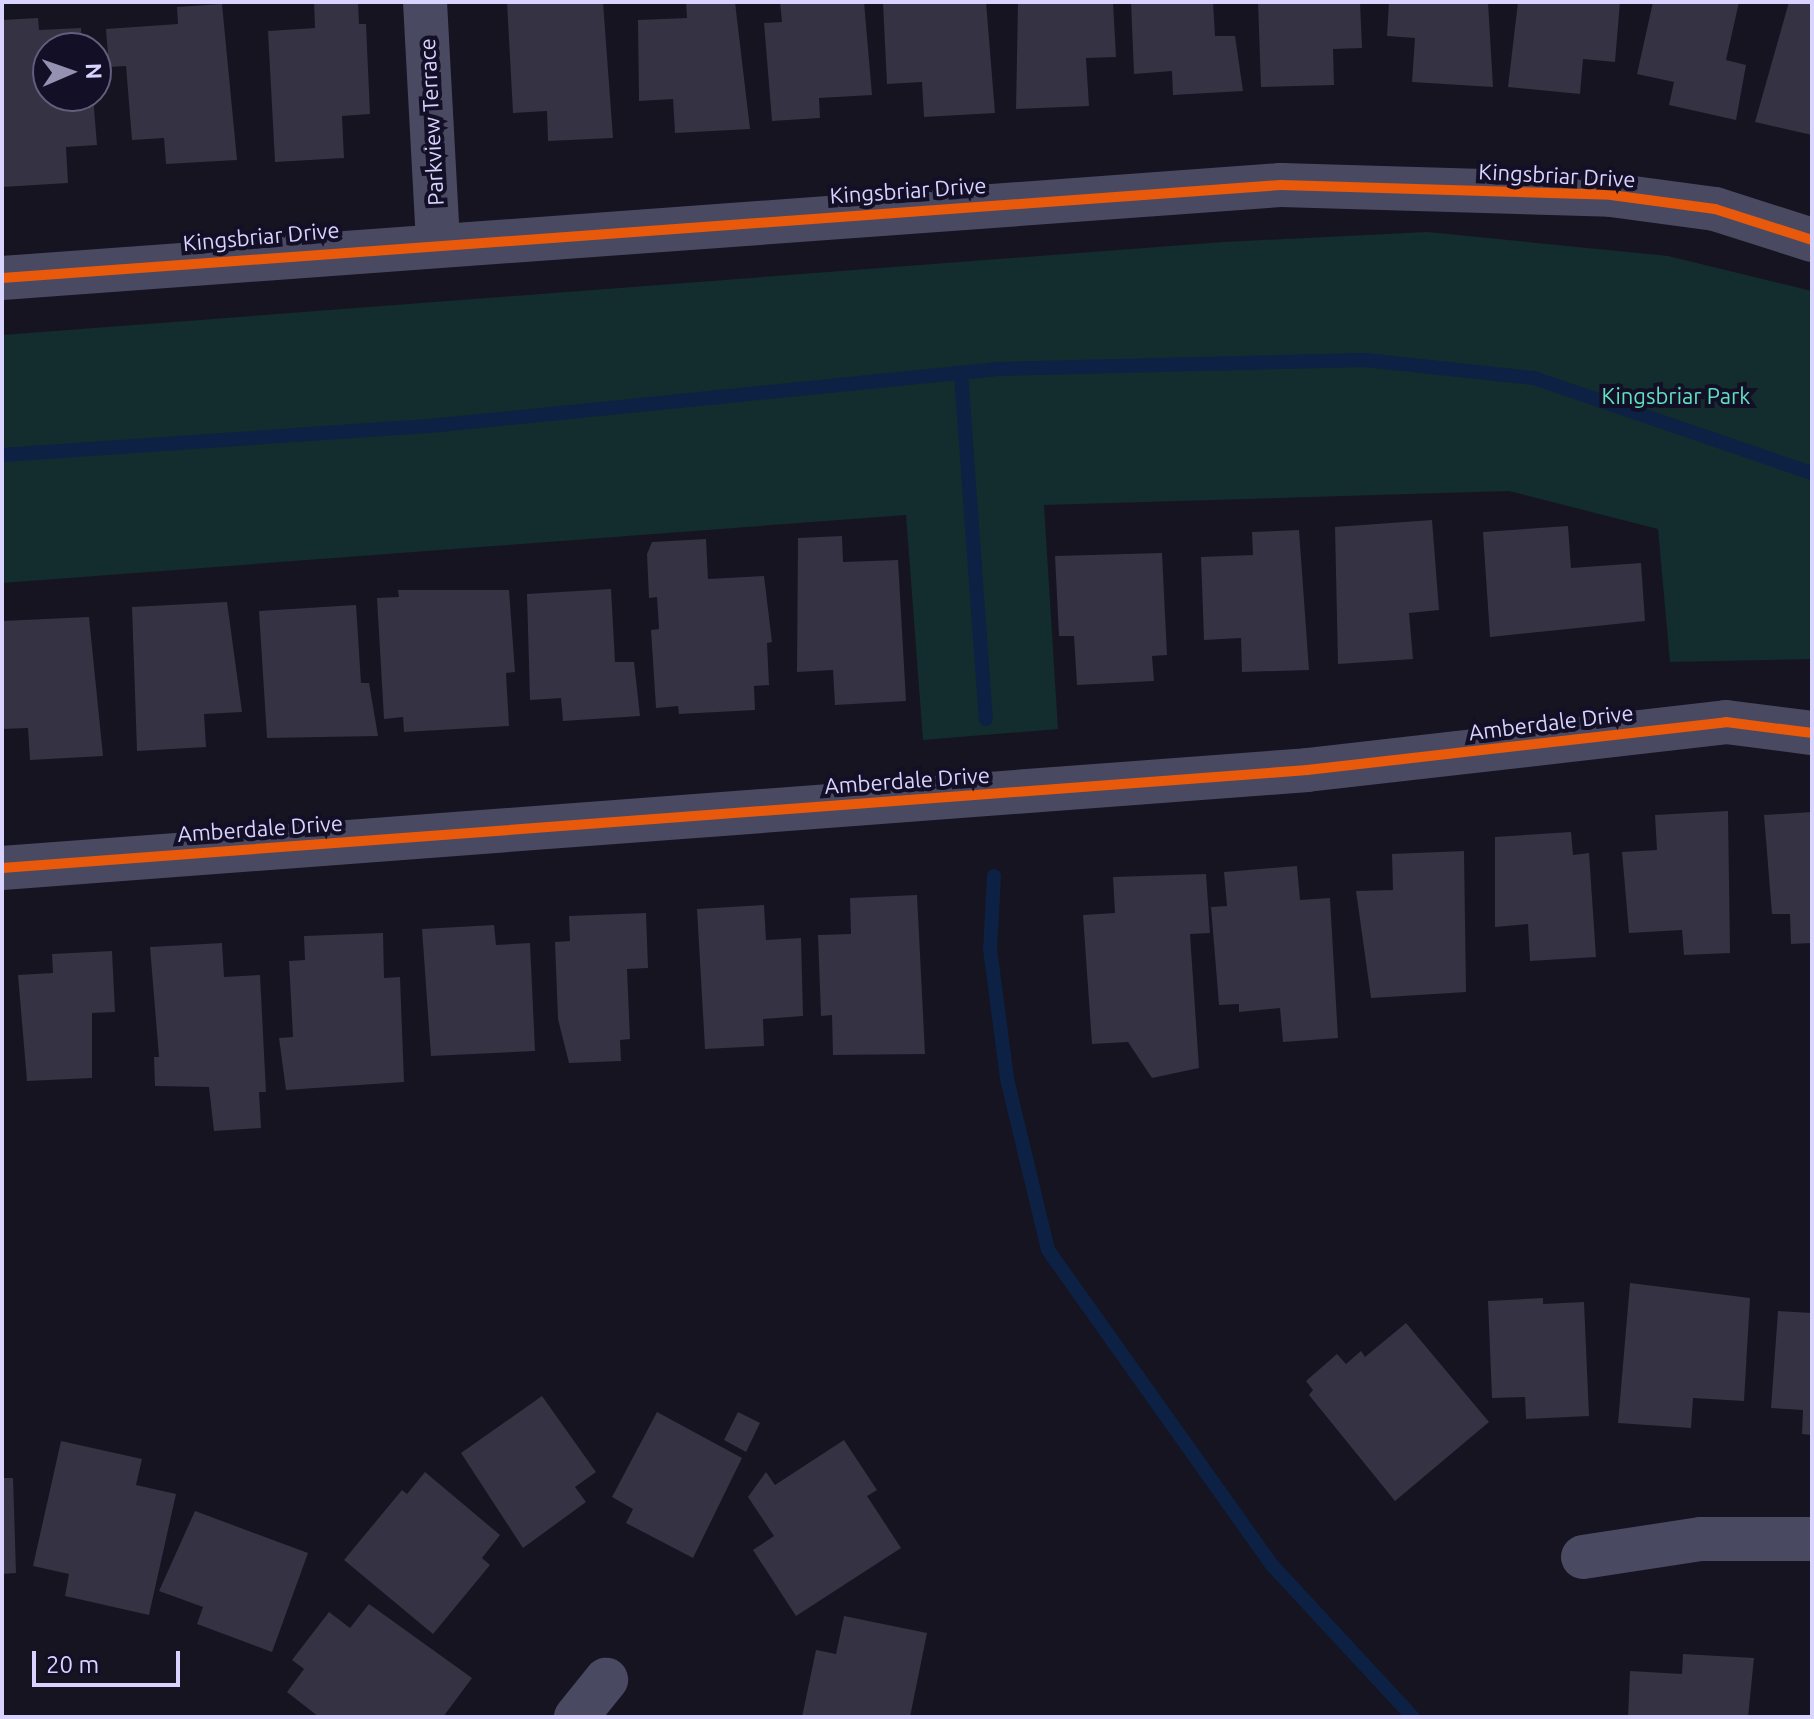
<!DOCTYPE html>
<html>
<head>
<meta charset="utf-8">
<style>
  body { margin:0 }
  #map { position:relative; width:1814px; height:1719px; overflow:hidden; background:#161421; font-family:Ubuntu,sans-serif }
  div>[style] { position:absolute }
  .green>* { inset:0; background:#132c2d }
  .stream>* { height:14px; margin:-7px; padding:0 7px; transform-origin:7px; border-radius:7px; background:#0d2144 }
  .building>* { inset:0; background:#343243 }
  .street>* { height:44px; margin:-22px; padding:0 22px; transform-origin:22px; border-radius:22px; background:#4a4962 }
  .cycleway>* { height:10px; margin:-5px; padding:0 5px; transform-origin:5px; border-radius:5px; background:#e8590c }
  span { translate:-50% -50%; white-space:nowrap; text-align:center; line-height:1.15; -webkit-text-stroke:8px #130f26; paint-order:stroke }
  .street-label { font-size:22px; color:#d9d4ff }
  .park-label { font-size:22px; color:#5fe0c0 }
  .frame { position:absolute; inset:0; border:4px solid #d9d4ff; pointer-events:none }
  .north { position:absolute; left:32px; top:32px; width:80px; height:80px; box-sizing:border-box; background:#130f26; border:2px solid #625e7d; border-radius:50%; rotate:88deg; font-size:22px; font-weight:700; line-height:32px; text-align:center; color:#d9d4ff }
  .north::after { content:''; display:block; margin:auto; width:28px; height:36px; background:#9591b1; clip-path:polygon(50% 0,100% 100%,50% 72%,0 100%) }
  .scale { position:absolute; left:32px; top:1651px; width:148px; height:36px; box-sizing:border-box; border:4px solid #d9d4ff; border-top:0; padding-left:10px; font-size:24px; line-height:28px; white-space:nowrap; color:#d9d4ff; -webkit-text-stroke:6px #130f26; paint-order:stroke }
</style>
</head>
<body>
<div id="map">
  <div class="green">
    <div style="clip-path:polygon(1427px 232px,1668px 256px,1812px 291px,1812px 659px,1670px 662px,1658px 529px,1509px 491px,1044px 505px,1058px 729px,923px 740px,906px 515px,2px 583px,2px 335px,1223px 242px)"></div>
  </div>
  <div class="stream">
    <div style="left:961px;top:373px;width:347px;rotate:85.9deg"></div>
    <div style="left:2px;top:455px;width:439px;rotate:-3.9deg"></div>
    <div style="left:440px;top:425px;width:561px;rotate:-5.73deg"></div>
    <div style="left:998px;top:369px;width:367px;rotate:-1.4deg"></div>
    <div style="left:1365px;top:360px;width:170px;rotate:6.1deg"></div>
    <div style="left:1534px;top:378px;width:294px;rotate:18.9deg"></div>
    <div style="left:994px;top:876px;width:73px;rotate:93.1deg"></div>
    <div style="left:990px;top:949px;width:131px;rotate:82.5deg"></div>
    <div style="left:1007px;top:1079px;width:176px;rotate:76.5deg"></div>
    <div style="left:1048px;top:1250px;width:387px;rotate:54.6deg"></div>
    <div style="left:1272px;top:1565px;width:207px;rotate:47.2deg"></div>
  </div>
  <div class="building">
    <div style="clip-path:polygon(314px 2px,358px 2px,359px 24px,366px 24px,370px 114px,342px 116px,344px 158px,275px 162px,268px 31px,315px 28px)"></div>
    <div style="clip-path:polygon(507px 2px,603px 2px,613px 138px,548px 141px,547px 111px,513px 113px)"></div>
    <div style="clip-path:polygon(686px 2px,735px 2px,750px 129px,675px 133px,673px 99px,639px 101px,638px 20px,687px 18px)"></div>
    <div style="clip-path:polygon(780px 2px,864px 2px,872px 95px,819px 98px,820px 118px,772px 121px,764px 23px,782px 22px)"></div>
    <div style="clip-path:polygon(986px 2px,995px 113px,924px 117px,922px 82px,887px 84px,883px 3px)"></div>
    <div style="clip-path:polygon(1018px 2px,1113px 2px,1116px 57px,1086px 58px,1089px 106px,1016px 109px)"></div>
    <div style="clip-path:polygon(1131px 2px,1213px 2px,1215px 36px,1235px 36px,1243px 91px,1173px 95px,1172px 71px,1134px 74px)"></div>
    <div style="clip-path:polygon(1258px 2px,1360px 2px,1362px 48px,1333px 49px,1334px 85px,1261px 87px)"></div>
    <div style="clip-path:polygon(1389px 2px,1488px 2px,1493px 87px,1412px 82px,1415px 38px,1387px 36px)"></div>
    <div style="clip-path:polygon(1518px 2px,1620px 2px,1615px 62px,1583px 59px,1580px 94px,1508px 87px)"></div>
    <div style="clip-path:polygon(1653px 2px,1739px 2px,1726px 60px,1746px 65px,1736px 120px,1669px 105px,1674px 82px,1637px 74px)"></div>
    <div style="clip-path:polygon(1789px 2px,1812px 2px,1812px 135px,1755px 122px)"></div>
    <div style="clip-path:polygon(222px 4px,237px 160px,166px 164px,164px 138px,132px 140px,126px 66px,109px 67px,106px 29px,178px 24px,177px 7px)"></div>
    <div style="clip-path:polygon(38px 18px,39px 30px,81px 28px,82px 48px,48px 48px,48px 96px,93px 96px,97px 145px,66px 147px,68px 183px,2px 187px,2px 20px)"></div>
    <div style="clip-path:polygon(1432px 520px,1439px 610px,1409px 613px,1413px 659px,1338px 664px,1335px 527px)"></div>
    <div style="clip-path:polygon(1568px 526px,1571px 568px,1641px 563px,1645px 621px,1490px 637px,1483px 532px)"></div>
    <div style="clip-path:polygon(1299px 530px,1309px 670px,1242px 672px,1241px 638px,1204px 640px,1201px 557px,1253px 555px,1252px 532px)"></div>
    <div style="clip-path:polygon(842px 536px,843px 562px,898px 560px,906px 701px,835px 705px,833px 670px,797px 672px,798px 538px)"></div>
    <div style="clip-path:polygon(706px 539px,708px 579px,764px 576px,772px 642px,767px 643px,769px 685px,754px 686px,755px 710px,679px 714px,678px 706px,656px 708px,651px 630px,659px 629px,657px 597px,649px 598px,647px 554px,652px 542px)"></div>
    <div style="clip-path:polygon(1162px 553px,1167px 655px,1152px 656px,1154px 681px,1077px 685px,1074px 636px,1059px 636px,1055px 556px)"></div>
    <div style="clip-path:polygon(611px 589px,615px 662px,634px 662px,640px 716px,563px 721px,561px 698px,530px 700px,527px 594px)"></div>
    <div style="clip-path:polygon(398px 590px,509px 590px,515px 672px,506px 673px,509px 726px,404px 732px,403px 717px,384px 719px,377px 598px,399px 597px)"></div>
    <div style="clip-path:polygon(227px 602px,242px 712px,204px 714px,206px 747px,137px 751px,132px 607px)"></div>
    <div style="clip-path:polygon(356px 605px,361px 683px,369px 683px,378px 736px,267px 738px,259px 611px)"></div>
    <div style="clip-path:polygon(89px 617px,103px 756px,30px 760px,28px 728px,2px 729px,2px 621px)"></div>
    <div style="clip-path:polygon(1728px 811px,1730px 953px,1684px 955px,1682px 930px,1629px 933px,1622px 852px,1657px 850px,1655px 815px)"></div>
    <div style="clip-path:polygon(1812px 812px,1812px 943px,1791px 944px,1790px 914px,1772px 914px,1764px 815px)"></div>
    <div style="clip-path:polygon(1571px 832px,1573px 855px,1589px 853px,1596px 957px,1530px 961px,1528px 924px,1495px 927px,1495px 837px)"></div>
    <div style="clip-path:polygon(1464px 851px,1466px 992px,1371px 998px,1356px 891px,1393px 890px,1392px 854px)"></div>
    <div style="clip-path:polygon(1297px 866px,1300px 900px,1330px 898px,1338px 1038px,1283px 1042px,1280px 1008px,1239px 1012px,1239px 1004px,1219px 1005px,1211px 907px,1227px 906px,1224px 872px)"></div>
    <div style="clip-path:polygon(1206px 874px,1210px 933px,1190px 934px,1199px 1068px,1152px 1078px,1128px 1042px,1092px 1044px,1083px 915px,1115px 913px,1113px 877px)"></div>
    <div style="clip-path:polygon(917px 895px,925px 1054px,833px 1055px,832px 1015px,821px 1016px,818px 935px,851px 934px,850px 898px)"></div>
    <div style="clip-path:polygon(764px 905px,766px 940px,801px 938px,803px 1016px,763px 1019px,764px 1046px,705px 1049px,697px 909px)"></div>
    <div style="clip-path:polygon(646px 913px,648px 968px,627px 969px,630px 1039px,620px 1040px,621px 1061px,569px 1063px,558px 1019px,555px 942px,570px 941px,569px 916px)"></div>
    <div style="clip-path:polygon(494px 925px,496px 945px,530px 943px,535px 1051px,431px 1056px,422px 929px)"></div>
    <div style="clip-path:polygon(383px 933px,384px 978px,400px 977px,404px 1082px,286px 1090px,279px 1038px,293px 1037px,289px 961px,305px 960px,304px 936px)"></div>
    <div style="clip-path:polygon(222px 943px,224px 977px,260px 975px,266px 1092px,259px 1092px,261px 1128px,214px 1131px,209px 1087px,155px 1086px,154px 1057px,159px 1057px,150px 947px)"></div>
    <div style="clip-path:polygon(112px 951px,115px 1012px,92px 1013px,92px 1078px,27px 1081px,18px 975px,53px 973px,52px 954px)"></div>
    <div style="clip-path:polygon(1630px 1283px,1750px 1298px,1744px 1401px,1693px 1398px,1691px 1428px,1618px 1423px)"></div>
    <div style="clip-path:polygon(1543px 1298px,1543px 1304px,1584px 1302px,1589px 1416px,1526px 1419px,1525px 1397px,1492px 1398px,1488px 1301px)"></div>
    <div style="clip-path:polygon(1778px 1311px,1812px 1313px,1812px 1435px,1802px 1434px,1803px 1410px,1771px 1408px)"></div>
    <div style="clip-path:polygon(1406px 1323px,1489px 1422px,1395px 1501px,1309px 1395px,1313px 1390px,1306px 1381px,1337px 1354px,1346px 1364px,1361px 1351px,1365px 1357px)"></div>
    <div style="clip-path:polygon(542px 1396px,596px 1472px,575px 1487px,586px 1502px,523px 1548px,461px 1453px)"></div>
    <div style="clip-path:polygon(657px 1412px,742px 1458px,693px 1558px,626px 1523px,633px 1509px,612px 1497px)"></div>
    <div style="clip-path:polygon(738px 1412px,760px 1423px,746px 1452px,724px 1440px)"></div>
    <div style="clip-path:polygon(844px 1440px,877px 1490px,867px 1496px,901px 1548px,796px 1616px,753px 1550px,774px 1536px,748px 1497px,766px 1472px,775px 1485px)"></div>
    <div style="clip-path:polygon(61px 1441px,142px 1459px,136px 1485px,176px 1494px,149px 1615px,65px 1596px,69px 1574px,33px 1566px)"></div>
    <div style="clip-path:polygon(425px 1472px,500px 1535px,482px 1558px,490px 1565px,433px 1634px,344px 1560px,402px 1490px,407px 1494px)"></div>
    <div style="clip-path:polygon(2px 1478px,13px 1478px,16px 1573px,2px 1574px)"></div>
    <div style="clip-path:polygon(195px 1511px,308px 1553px,272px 1652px,197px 1624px,203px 1607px,159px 1591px)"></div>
    <div style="clip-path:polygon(369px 1604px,472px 1678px,443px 1717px,319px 1717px,287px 1692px,304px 1669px,292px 1660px,329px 1612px,350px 1628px)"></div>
    <div style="clip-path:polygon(844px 1616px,927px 1633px,910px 1717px,802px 1717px,816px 1650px,836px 1654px)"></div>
    <div style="clip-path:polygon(1683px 1654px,1754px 1658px,1748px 1717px,1628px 1717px,1630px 1671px,1682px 1674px)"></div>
  </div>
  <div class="street">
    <div style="left:425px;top:2px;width:240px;rotate:86.9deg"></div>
    <div style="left:2px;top:278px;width:1282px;rotate:-4.16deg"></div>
    <div style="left:1281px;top:185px;width:330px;rotate:1.7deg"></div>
    <div style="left:1611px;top:195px;width:105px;rotate:7.7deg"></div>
    <div style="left:1715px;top:209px;width:102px;rotate:17.7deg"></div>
    <div style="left:2px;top:868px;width:1309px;rotate:-4.29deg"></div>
    <div style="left:1307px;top:770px;width:422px;rotate:-6.5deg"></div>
    <div style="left:1726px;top:722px;width:87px;rotate:7.3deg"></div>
    <div style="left:1583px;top:1557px;width:119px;rotate:-8.7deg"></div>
    <div style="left:1701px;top:1539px;width:111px"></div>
    <div style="left:576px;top:1717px;width:48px;rotate:-51deg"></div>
  </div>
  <div class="cycleway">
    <div style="left:2px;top:278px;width:1282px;rotate:-4.16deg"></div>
    <div style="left:1281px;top:185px;width:330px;rotate:1.7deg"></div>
    <div style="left:1611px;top:195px;width:105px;rotate:7.7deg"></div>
    <div style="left:1715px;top:209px;width:102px;rotate:17.7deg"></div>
    <div style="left:2px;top:868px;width:1309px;rotate:-4.29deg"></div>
    <div style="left:1307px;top:770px;width:422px;rotate:-6.5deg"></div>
    <div style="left:1726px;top:722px;width:87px;rotate:7.3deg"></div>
  </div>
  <div class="street-label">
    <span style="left:431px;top:122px;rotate:-93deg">Parkview Terrace</span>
    <span style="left:1557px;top:175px;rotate:3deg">Kingsbriar Drive</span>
    <span style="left:908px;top:190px;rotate:-4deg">Kingsbriar Drive</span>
    <span style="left:261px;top:236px;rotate:-5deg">Kingsbriar Drive</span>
    <span style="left:1551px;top:722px;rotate:-7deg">Amberdale Drive</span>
    <span style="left:907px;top:780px;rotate:-4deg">Amberdale Drive</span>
    <span style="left:260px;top:828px;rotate:-4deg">Amberdale Drive</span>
  </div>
  <div class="park-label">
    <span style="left:1676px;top:396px">Kingsbriar Park</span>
  </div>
  <div class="frame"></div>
  <div class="north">N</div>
  <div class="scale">20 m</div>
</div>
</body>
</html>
